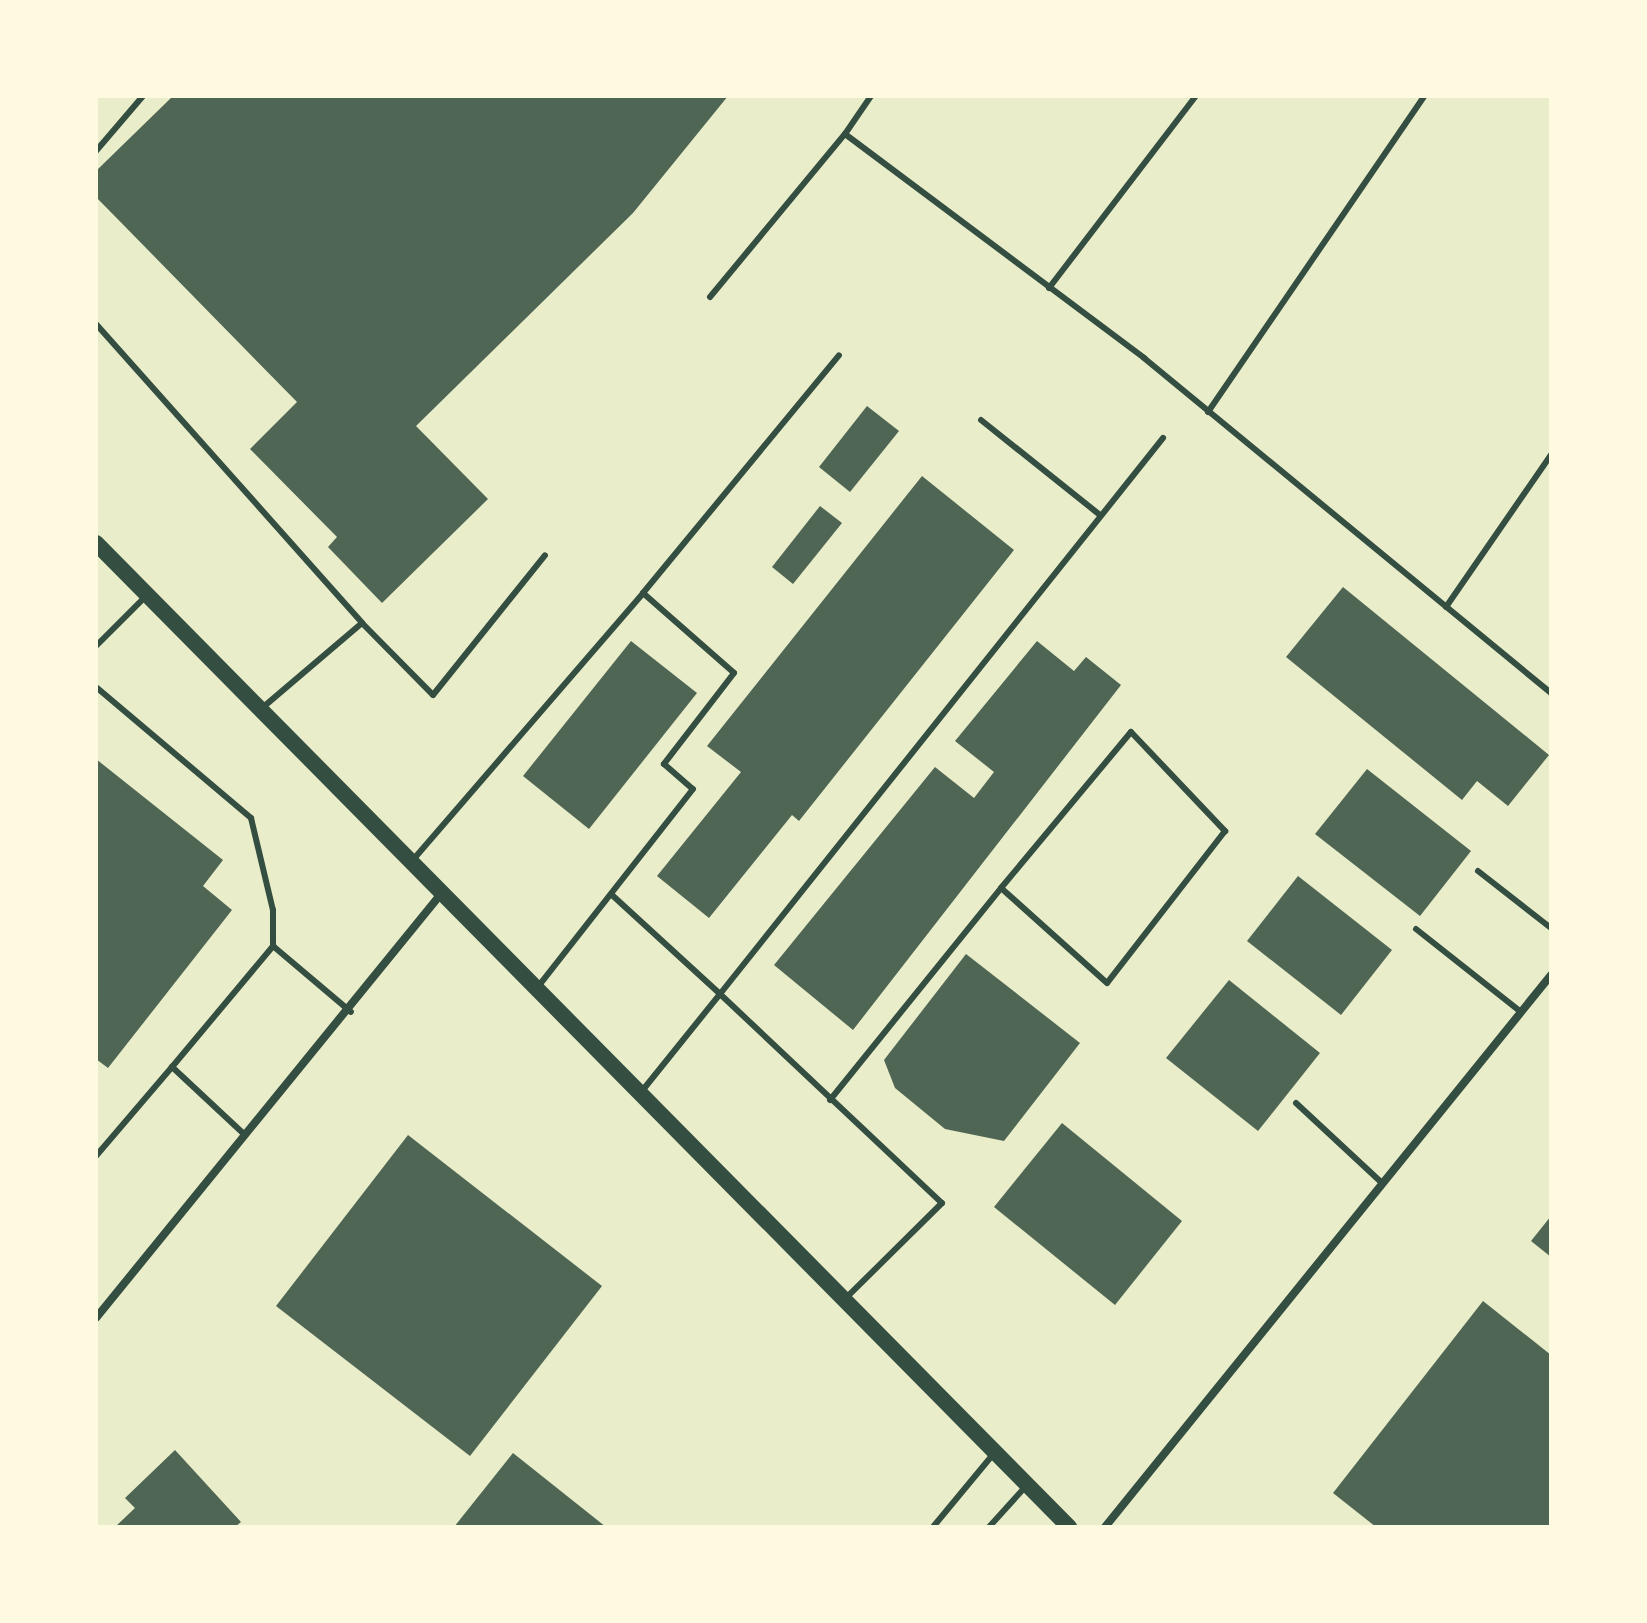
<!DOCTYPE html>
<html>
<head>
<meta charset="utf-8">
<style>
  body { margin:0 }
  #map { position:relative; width:1647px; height:1623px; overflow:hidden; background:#e9edc9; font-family:"Fira Sans",sans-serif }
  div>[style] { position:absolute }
  .building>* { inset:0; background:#4f6655 }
  .service>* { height:6px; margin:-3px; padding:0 3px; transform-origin:3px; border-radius:3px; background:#344e41 }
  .minor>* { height:8px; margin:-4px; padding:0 4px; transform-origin:4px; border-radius:4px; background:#344e41 }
  .secondary>* { height:16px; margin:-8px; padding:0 8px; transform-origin:8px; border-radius:8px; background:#344e41 }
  span { translate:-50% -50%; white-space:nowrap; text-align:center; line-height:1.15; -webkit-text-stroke:6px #fefae0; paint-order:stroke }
  .frame { position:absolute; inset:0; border:98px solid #fefae0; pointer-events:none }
</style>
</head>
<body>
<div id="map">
  <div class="building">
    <div style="clip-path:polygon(173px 96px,728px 96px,633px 213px,416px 426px,488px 499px,382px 603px,328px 547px,337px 537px,250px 449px,297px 402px,96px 197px,96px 171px)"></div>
    <div style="clip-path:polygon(867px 406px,899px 431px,850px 492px,819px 467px)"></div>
    <div style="clip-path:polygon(922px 476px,1014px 550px,799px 821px,792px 815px,709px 918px,657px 876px,741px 772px,707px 746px)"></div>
    <div style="clip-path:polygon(820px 506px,842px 523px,793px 584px,772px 567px)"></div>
    <div style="clip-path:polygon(1343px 587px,1549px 755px,1508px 806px,1477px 781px,1462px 800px,1286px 657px)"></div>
    <div style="clip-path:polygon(631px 641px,697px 693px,589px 829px,523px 776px)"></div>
    <div style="clip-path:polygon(1037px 641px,1074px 671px,1086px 657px,1121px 685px,853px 1030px,774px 965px,935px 767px,974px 798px,994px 772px,955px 741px)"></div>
    <div style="clip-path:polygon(96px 759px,223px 860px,203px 886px,232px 910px,108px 1068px,96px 1059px)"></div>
    <div style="clip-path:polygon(1367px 769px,1471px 851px,1420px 916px,1315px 834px)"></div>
    <div style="clip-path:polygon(1298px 876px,1392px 950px,1341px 1015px,1247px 941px)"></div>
    <div style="clip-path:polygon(966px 954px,1080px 1043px,1004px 1141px,945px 1129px,895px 1088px,884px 1060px)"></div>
    <div style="clip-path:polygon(1229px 980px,1320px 1053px,1258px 1131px,1166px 1058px)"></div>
    <div style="clip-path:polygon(1062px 1123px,1182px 1221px,1115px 1305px,994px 1207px)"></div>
    <div style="clip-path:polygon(408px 1135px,602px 1286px,470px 1456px,276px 1306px)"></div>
    <div style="clip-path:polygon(1551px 1216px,1551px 1257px,1531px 1241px)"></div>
    <div style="clip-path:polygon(1483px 1301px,1551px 1355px,1551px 1527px,1376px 1527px,1333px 1493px)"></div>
    <div style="clip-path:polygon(175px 1450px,241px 1522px,235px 1527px,115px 1527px,135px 1508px,125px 1498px)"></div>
    <div style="clip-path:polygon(513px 1453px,606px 1527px,454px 1527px)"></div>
  </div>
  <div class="service">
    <div style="left:845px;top:134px;width:46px;rotate:-55.6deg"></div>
    <div style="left:96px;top:151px;width:72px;rotate:-49.5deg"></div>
    <div style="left:1049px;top:288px;width:242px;rotate:-52.6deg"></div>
    <div style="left:710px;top:297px;width:212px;rotate:-50.4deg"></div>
    <div style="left:845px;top:134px;width:374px;rotate:36.8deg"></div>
    <div style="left:1144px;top:358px;width:527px;rotate:39.46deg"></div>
    <div style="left:96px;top:324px;width:400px;rotate:48.3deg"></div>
    <div style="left:362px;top:623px;width:131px;rotate:139.6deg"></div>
    <div style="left:1208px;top:412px;width:383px;rotate:-55.6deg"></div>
    <div style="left:981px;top:420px;width:152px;rotate:38.6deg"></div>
    <div style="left:643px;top:593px;width:308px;rotate:-50.5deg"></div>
    <div style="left:1446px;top:607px;width:185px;rotate:-55.4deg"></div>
    <div style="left:362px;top:623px;width:101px;rotate:45.4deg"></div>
    <div style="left:433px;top:695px;width:179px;rotate:-51.3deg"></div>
    <div style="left:96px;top:646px;width:72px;rotate:-45deg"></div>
    <div style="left:96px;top:687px;width:203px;rotate:40.2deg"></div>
    <div style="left:251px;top:818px;width:95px;rotate:76.6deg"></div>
    <div style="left:273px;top:910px;width:36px;rotate:90deg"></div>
    <div style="left:412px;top:861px;width:354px;rotate:-49.2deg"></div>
    <div style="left:643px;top:593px;width:121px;rotate:41.3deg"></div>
    <div style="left:734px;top:673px;width:115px;rotate:127.6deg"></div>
    <div style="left:664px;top:764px;width:38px;rotate:41deg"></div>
    <div style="left:693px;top:789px;width:253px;rotate:128.1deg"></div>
    <div style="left:1478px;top:871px;width:93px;rotate:38deg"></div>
    <div style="left:612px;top:895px;width:147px;rotate:42.5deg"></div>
    <div style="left:720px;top:994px;width:711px;rotate:-51.45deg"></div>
    <div style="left:1416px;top:929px;width:134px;rotate:38.3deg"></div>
    <div style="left:642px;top:1091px;width:124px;rotate:-51.2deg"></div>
    <div style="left:720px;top:994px;width:305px;rotate:43.3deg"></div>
    <div style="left:942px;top:1203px;width:135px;rotate:135.3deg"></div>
    <div style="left:830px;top:1100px;width:272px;rotate:-51.1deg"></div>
    <div style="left:1001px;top:888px;width:203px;rotate:-50.2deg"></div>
    <div style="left:1131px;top:732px;width:137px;rotate:46.5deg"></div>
    <div style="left:1225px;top:831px;width:192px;rotate:127.8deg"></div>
    <div style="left:1107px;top:983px;width:142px;rotate:-138.1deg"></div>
    <div style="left:1296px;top:1103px;width:116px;rotate:42.9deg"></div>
    <div style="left:245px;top:1135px;width:100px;rotate:-137deg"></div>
    <div style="left:172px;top:1067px;width:158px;rotate:-50.1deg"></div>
    <div style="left:273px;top:946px;width:102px;rotate:40.2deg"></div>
    <div style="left:96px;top:1156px;width:117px;rotate:-49.5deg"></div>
    <div style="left:933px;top:1527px;width:97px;rotate:-50.4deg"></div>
    <div style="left:989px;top:1527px;width:57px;rotate:-47.9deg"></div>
  </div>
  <div class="minor">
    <div style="left:96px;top:1318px;width:545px;rotate:-50.88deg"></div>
    <div style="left:1105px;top:1527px;width:710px;rotate:-51.06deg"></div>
  </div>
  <div class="secondary">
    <div style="left:96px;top:543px;width:1384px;rotate:45.32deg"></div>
  </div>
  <div class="frame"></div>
</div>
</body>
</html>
